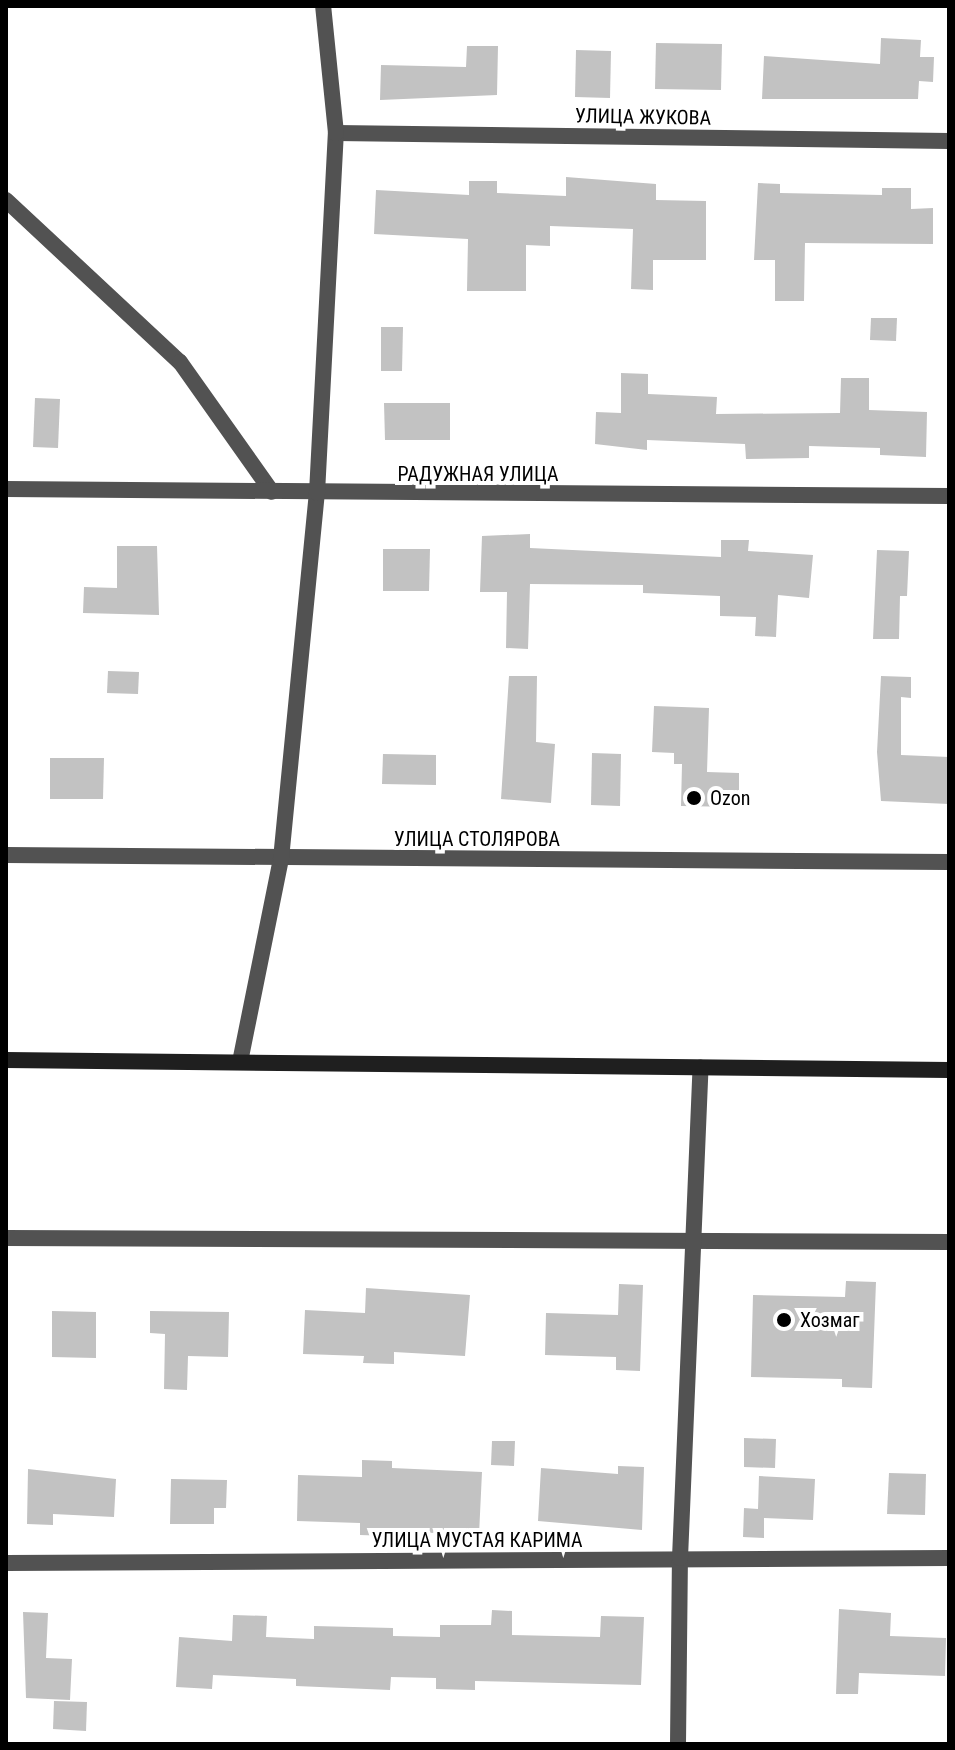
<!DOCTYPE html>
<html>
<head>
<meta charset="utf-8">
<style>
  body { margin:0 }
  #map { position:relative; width:955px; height:1750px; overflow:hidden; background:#fff; font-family:"Roboto Condensed",sans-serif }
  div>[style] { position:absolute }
  .building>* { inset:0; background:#c2c2c2 }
  .street>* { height:16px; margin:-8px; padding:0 8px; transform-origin:8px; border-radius:8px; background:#525252 }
  .secondary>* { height:16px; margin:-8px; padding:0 8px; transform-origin:8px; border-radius:8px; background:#1f1f1f }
  .dots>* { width:22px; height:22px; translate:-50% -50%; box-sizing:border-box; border:4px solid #fff; border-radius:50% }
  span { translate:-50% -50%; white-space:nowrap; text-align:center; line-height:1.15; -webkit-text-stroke:8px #fff; paint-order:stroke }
  .street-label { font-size:20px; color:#000 }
  .poi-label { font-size:20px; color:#000 }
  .left { translate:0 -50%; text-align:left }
  .frame { position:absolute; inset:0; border:8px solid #000; pointer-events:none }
</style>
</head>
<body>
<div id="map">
  <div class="building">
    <div style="clip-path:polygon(881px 38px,921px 40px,920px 57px,934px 57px,933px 82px,919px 81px,918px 99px,762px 99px,764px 56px,880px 64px)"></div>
    <div style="clip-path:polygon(656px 43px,722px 44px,721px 90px,655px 89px)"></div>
    <div style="clip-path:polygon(467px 46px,498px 46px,497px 95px,380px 100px,381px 65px,466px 67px)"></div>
    <div style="clip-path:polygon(576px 50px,611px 51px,610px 98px,575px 97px)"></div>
    <div style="clip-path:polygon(566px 177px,656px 184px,656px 200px,706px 201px,706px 260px,653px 260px,653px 290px,631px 289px,633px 229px,550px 226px,550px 246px,526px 245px,526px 291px,467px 291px,468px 239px,374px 234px,376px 190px,469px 195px,469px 181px,497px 181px,497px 193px,566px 196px)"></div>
    <div style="clip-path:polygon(758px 183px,780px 184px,780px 193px,882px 195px,882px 188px,911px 188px,911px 209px,933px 208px,933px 244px,805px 243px,804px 301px,775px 301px,775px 260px,754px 260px)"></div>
    <div style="clip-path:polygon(871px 318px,897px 318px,896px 341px,870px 340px)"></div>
    <div style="clip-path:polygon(381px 327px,403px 327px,402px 371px,381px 371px)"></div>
    <div style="clip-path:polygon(621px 373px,648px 374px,648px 394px,717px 397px,716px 414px,840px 413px,841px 378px,869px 378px,869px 410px,927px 412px,926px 457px,880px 455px,880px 448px,809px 446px,809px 458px,746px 459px,745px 444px,647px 440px,647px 450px,595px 444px,596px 412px,621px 413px)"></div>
    <div style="clip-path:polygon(35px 398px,60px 399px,58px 448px,33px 447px)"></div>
    <div style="clip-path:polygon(384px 403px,450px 403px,450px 440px,385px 440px)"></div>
    <div style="clip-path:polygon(530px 534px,530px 548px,721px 557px,721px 540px,749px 540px,748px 551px,813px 555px,809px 598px,778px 595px,776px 637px,755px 636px,756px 617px,720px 616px,720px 596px,643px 593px,643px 585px,530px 584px,528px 649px,506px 648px,507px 592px,480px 592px,482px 536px)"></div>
    <div style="clip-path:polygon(117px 546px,157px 546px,159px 615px,83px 613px,84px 587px,117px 588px)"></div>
    <div style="clip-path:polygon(383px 549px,430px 549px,429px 591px,383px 591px)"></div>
    <div style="clip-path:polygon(877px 550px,909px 551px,907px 596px,900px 596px,899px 639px,873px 639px)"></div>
    <div style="clip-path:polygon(108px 671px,139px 672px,138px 694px,107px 693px)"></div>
    <div style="clip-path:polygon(509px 676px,537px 676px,536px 742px,555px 744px,551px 803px,501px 799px)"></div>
    <div style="clip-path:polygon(881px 676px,911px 677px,911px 698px,901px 697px,901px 755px,949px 757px,949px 804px,881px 801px,877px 752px)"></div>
    <div style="clip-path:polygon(654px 706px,709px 708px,707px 772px,739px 773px,739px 807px,681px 806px,682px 764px,674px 764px,674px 753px,652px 752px)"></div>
    <div style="clip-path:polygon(592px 753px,621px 754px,620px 806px,591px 805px)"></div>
    <div style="clip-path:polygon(383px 754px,436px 755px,436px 785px,382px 784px)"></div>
    <div style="clip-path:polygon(50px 758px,104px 758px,103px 799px,50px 799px)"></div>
    <div style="clip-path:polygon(846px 1281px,876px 1282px,872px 1388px,842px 1387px,842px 1379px,751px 1377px,753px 1295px,845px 1297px)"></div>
    <div style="clip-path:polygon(619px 1284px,643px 1285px,640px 1371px,616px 1370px,616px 1357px,545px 1355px,546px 1313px,618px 1315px)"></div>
    <div style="clip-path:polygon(366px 1288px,470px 1295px,465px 1356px,394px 1352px,394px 1364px,363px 1363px,364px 1356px,303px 1354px,305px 1310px,365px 1313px)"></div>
    <div style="clip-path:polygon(52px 1311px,96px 1312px,96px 1358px,52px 1357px)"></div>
    <div style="clip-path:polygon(150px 1311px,229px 1312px,228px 1357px,188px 1356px,187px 1390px,164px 1389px,165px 1334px,150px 1333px)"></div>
    <div style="clip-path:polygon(744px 1438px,776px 1439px,775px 1468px,744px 1467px)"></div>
    <div style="clip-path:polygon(492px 1441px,515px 1441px,514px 1466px,491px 1465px)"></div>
    <div style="clip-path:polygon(362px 1460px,392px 1461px,392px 1468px,482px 1472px,479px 1535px,390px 1531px,390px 1536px,360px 1535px,360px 1523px,297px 1521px,298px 1475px,362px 1477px)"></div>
    <div style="clip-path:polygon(618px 1466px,644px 1467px,642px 1530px,538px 1521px,541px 1468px,618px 1474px)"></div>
    <div style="clip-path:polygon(28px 1469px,116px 1479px,114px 1517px,53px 1514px,53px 1525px,27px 1524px)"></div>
    <div style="clip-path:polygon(889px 1473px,926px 1474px,925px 1515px,887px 1514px)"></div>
    <div style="clip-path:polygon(759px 1476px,815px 1479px,813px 1520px,764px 1518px,764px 1538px,743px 1537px,744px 1508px,758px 1509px)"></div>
    <div style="clip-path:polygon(171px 1479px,227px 1480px,226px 1508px,214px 1508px,214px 1524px,170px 1524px)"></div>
    <div style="clip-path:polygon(839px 1609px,891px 1613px,890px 1636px,946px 1638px,945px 1676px,859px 1673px,858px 1694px,836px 1694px)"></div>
    <div style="clip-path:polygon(492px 1610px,512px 1611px,512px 1635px,600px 1637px,601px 1616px,644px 1617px,641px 1685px,475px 1681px,475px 1690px,436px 1689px,436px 1678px,391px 1677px,390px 1690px,296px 1686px,296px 1679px,213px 1675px,212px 1689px,176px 1687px,179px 1637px,232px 1641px,233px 1615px,267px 1616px,266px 1637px,314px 1639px,314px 1626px,393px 1628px,393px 1636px,440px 1637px,440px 1625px,491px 1625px)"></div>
    <div style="clip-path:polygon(23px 1612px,48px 1613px,46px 1658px,72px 1659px,70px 1700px,26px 1698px)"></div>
    <div style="clip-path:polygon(54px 1701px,87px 1702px,86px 1731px,53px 1729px)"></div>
  </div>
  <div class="street">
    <div style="left:336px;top:133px;width:613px;rotate:0.75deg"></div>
    <div style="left:6px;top:200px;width:238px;rotate:43deg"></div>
    <div style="left:180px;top:362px;width:159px;rotate:54.7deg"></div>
    <div style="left:6px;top:489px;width:943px;rotate:0.43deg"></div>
    <div style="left:6px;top:855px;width:943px;rotate:0.43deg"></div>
    <div style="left:240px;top:1062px;width:207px;rotate:-78.6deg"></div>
    <div style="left:281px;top:859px;width:368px;rotate:-84.4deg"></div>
    <div style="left:317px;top:493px;width:361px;rotate:-87deg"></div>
    <div style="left:336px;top:133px;width:128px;rotate:-95.8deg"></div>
    <div style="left:6px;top:1238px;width:943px;rotate:0.24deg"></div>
    <div style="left:6px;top:1563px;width:943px;rotate:-0.3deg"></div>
    <div style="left:678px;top:1744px;width:186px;rotate:-89.4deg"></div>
    <div style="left:680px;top:1558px;width:491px;rotate:-87.6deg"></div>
  </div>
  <div class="secondary">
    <div style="left:6px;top:1060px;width:943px;rotate:0.61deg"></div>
  </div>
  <div class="dots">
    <div style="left:694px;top:798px;background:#000"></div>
    <div style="left:784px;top:1320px;background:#000"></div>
  </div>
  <div class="street-label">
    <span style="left:643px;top:117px;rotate:1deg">УЛИЦА ЖУКОВА</span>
    <span style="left:478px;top:474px">РАДУЖНАЯ УЛИЦА</span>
    <span style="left:477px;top:839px">УЛИЦА СТОЛЯРОВА</span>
    <span style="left:477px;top:1540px">УЛИЦА МУСТАЯ КАРИМА</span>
  </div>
  <div class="poi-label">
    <span class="left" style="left:710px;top:798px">Ozon</span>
    <span class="left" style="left:800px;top:1320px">Хозмаг</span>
  </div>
  <div class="frame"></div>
</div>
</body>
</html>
